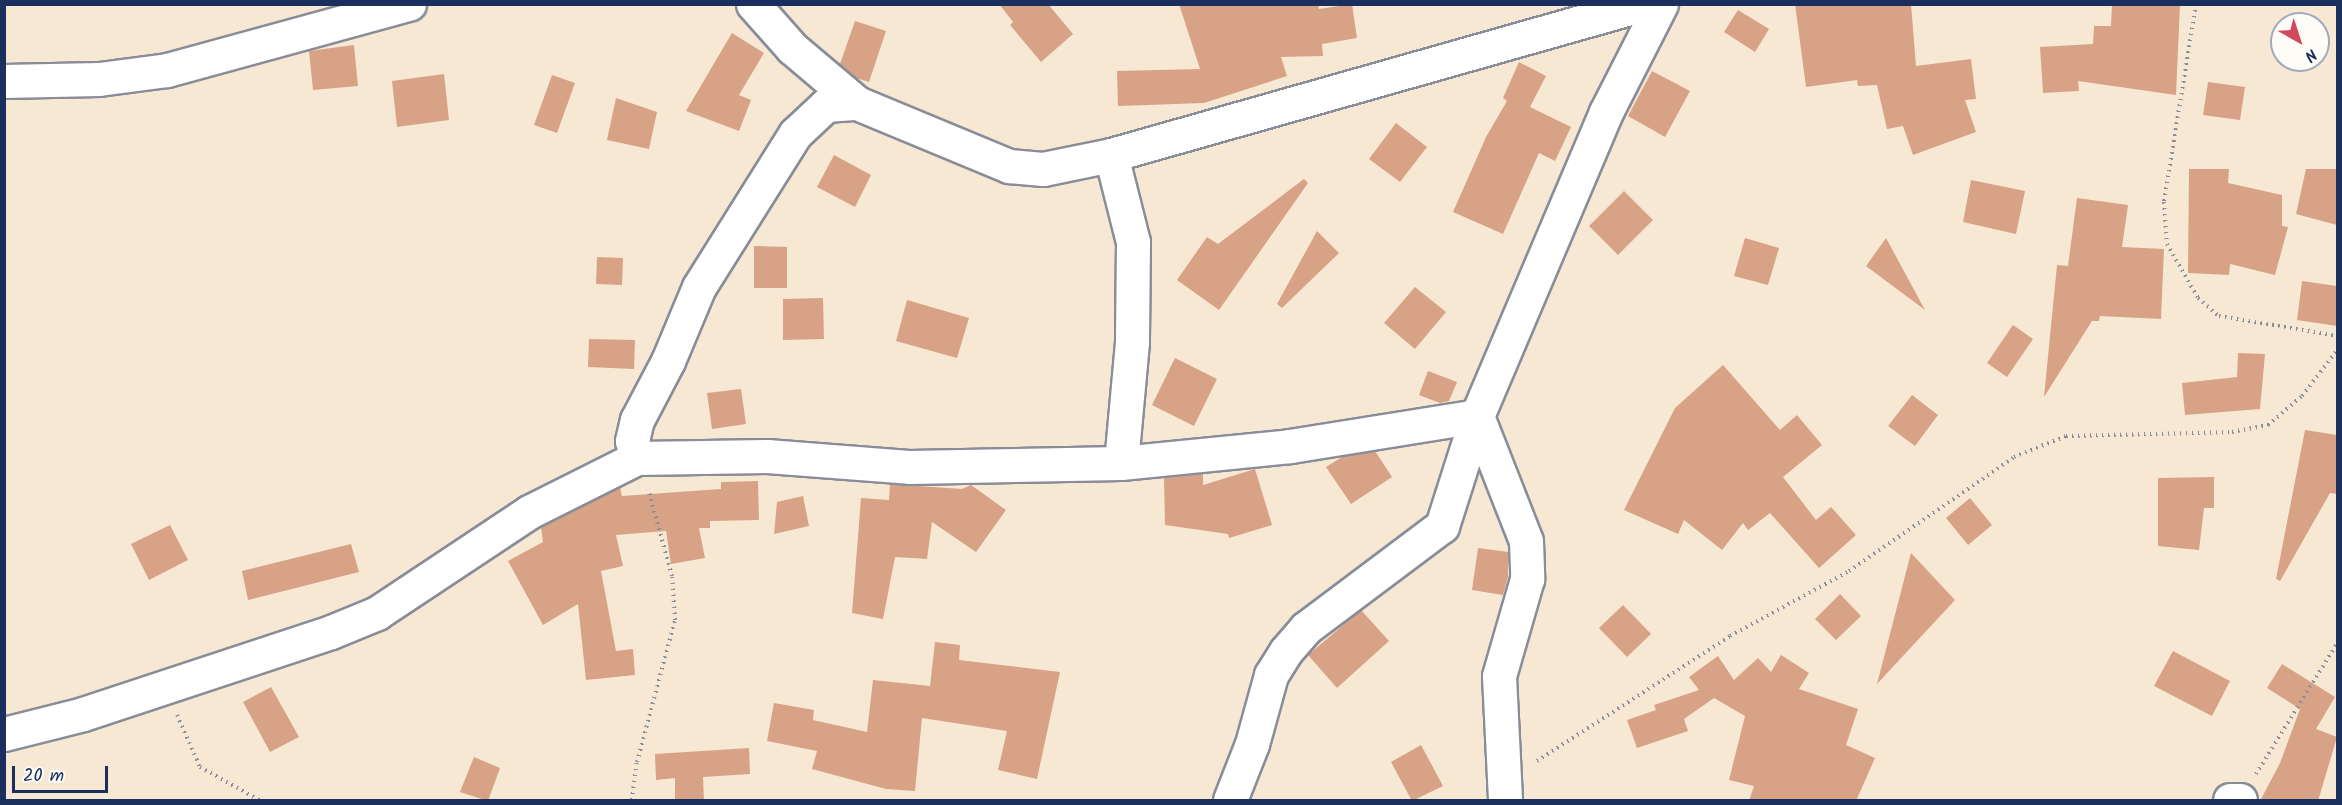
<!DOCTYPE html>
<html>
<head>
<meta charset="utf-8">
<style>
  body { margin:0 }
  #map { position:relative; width:2342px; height:805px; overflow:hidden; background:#f7e8d4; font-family:Kalam,sans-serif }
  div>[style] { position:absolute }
  .building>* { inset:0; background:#d8a287 }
  .path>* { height:4px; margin-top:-2px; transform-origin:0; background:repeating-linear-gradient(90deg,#898c99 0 1.5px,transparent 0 6px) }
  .roads { filter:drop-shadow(2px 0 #898c99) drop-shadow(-2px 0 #898c99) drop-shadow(0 2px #898c99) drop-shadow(0 -2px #898c99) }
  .minor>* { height:33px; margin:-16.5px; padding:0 16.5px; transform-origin:16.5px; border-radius:16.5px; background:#fff }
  span { translate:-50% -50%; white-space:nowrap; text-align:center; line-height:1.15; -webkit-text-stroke:4.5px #fdfcf7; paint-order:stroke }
  .frame { position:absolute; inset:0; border:6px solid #1b2f5e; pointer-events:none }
  .north { position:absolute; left:2270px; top:12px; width:60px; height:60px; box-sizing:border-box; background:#fdfcf7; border:2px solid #a3aaba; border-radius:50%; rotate:141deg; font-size:16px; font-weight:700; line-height:24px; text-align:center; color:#1b2f5e }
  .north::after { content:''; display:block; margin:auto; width:21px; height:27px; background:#d1495b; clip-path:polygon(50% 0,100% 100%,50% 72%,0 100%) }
  .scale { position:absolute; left:12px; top:766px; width:96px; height:27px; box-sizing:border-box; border:3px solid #1b2f5e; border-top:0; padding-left:8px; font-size:18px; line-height:21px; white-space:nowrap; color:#1b2f5e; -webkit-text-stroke:4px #fdfcf7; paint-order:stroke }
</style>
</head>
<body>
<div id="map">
  <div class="building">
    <div style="clip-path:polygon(999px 4px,1048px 4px,1073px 34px,1041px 62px,1010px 25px,1013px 22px)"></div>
    <div style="clip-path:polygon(1179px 4px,1318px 4px,1319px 9px,1352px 4px,1357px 38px,1322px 44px,1323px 56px,1281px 57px,1287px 76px,1204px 103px,1118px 106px,1117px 71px,1200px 69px)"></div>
    <div style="clip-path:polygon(1795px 4px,1911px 4px,1916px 66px,1971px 59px,1976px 99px,1965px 100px,1976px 132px,1913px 155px,1903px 126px,1887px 129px,1877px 85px,1858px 86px,1857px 80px,1806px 87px)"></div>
    <div style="clip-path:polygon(2112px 4px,2180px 4px,2176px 95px,2078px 81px,2079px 91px,2043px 93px,2040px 47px,2093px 44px,2094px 26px,2111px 26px)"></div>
    <div style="clip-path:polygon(1738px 10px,1769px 29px,1755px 52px,1724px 32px)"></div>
    <div style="clip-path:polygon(855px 21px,886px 31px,869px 82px,856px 78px,840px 64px)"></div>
    <div style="clip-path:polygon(732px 33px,764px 53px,739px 95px,751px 100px,739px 131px,686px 111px)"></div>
    <div style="clip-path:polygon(354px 45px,358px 86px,313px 90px,309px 51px)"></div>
    <div style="clip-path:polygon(1519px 62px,1546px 76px,1530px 107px,1571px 127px,1555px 161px,1539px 153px,1503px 234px,1453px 212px,1486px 137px,1507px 101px,1503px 98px)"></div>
    <div style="clip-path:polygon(1652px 71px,1690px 91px,1665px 137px,1628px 116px)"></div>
    <div style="clip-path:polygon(444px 74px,449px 120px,397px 127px,392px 81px)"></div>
    <div style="clip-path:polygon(552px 75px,575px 83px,557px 133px,534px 125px)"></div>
    <div style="clip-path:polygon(2208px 82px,2245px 87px,2240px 120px,2203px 115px)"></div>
    <div style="clip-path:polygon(616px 98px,657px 112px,649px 149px,607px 140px)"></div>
    <div style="clip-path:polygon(1396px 123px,1427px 147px,1400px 182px,1369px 159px)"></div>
    <div style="clip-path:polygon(834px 155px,871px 175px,855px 207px,817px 187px)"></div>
    <div style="clip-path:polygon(2189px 169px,2229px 169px,2228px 183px,2282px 195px,2282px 226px,2288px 227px,2275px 275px,2230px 264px,2229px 275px,2188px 273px)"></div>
    <div style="clip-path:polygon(2306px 169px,2337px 169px,2337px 225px,2296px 214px)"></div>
    <div style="clip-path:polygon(1304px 179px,1308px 183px,1219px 310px,1177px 280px,1207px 237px,1218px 244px)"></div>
    <div style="clip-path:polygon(1971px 180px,2025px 191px,2016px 234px,1963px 222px)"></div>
    <div style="clip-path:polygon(1624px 191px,1653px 220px,1618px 255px,1589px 226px)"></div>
    <div style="clip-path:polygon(2077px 198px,2128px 205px,2122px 247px,2164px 249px,2161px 319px,2100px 316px,2099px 321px,2092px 321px,2044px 397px,2057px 265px,2068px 266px)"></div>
    <div style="clip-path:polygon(1317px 231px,1339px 253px,1282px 308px,1277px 304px)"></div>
    <div style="clip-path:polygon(1745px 238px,1779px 248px,1768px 285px,1734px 276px)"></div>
    <div style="clip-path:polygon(1886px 238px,1925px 310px,1866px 266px)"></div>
    <div style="clip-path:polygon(754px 246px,787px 247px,787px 288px,754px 288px)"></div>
    <div style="clip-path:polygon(597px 257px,623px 258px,622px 285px,596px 284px)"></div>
    <div style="clip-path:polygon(2302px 281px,2337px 286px,2337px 326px,2297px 320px)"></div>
    <div style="clip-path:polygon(1415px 287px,1446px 312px,1415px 349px,1384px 323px)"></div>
    <div style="clip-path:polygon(823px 298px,824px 339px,783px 340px,783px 299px)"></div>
    <div style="clip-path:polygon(907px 300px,969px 318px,957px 358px,896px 341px)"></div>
    <div style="clip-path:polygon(2013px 325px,2033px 339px,2007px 377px,1987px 363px)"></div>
    <div style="clip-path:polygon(589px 339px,635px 340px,634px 369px,588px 367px)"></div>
    <div style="clip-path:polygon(2238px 353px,2265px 354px,2260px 409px,2185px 415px,2182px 383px,2237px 377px)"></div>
    <div style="clip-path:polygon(1175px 358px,1217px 379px,1194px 426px,1152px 405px)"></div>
    <div style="clip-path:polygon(1723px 365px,1780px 430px,1797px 415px,1822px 445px,1783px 477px,1816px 520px,1831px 507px,1856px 535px,1819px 568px,1770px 513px,1748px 530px,1743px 523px,1722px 550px,1684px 520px,1678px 534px,1624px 510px,1675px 408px)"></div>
    <div style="clip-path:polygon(1428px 371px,1457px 382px,1449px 401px,1440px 403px,1419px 395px)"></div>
    <div style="clip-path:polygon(741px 389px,746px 424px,712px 429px,707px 393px)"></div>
    <div style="clip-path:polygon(1912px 395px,1938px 415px,1915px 446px,1888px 426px)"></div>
    <div style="clip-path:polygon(2305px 430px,2337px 435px,2337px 494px,2330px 493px,2280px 581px,2276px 579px)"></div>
    <div style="clip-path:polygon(1375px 451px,1392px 477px,1351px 504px,1326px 467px,1342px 457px)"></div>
    <div style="clip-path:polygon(1255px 469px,1272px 525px,1229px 538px,1228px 534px,1165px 525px,1164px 478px,1203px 474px,1203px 485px)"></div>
    <div style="clip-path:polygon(2214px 477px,2214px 508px,2204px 508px,2199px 550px,2158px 546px,2158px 478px)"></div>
    <div style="clip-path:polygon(758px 481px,759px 520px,710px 521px,710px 528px,699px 528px,705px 558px,671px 564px,666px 531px,616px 535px,623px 566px,601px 571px,616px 651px,633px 649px,635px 675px,586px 680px,578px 604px,543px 625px,508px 561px,543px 542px,541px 527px,620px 487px,622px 496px,721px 489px,721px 482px)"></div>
    <div style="clip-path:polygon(890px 484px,962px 489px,971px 485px,1006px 510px,976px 552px,932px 522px,927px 559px,895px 557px,883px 619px,852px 613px,861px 498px,889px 500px)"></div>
    <div style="clip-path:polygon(803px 496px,809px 526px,774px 534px,777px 502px)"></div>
    <div style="clip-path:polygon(1970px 498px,1992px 525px,1968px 545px,1946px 518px)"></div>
    <div style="clip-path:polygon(170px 525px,188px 560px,149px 580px,131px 544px)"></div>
    <div style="clip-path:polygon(351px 544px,359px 572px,248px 600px,242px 571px)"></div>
    <div style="clip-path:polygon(1478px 548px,1508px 552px,1508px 577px,1503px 595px,1472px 590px)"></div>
    <div style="clip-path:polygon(1911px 553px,1955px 600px,1877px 684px)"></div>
    <div style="clip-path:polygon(1840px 594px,1861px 616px,1836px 640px,1815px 619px)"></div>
    <div style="clip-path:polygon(1623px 605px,1651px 634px,1627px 657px,1599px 628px)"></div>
    <div style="clip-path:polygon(1361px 610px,1389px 641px,1337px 688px,1308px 655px)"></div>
    <div style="clip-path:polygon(935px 642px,960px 645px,959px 660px,1060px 672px,1037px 779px,998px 770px,1007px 731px,922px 718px,915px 791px,886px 789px,812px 769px,817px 751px,767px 741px,774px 703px,814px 710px,813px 720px,867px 732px,873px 680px,930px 686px)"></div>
    <div style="clip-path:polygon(2173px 651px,2230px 681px,2212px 716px,2154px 686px)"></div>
    <div style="clip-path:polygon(1781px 655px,1809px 673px,1799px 689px,1858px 709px,1846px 745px,1875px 758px,1856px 801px,1749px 801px,1754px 786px,1729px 780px,1745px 716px,1714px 698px,1684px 719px,1688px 731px,1637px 748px,1627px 720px,1656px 710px,1654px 705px,1699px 690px,1689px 677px,1718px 656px,1734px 680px,1758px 658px,1771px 672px)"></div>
    <div style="clip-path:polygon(2282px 664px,2335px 697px,2316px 729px,2337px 737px,2318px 801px,2260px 801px,2280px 763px,2300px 709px,2267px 688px)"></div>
    <div style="clip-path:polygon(271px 687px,299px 737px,270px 752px,243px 702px)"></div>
    <div style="clip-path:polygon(1421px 745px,1443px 786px,1412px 801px,1391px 762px)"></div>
    <div style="clip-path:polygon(749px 748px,750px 774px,703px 777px,704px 800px,675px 801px,675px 778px,656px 780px,655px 754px)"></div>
    <div style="clip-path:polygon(474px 757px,500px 768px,488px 801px,460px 792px)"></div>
  </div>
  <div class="path">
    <div style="left:2196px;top:4px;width:201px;rotate:99.2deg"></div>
    <div style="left:2164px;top:202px;width:42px;rotate:85.9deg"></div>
    <div style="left:2167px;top:244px;width:62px;rotate:60.1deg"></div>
    <div style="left:2198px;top:298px;width:28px;rotate:41deg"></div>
    <div style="left:2219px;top:316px;width:121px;rotate:9.5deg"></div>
    <div style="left:177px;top:715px;width:57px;rotate:66.1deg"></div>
    <div style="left:200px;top:767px;width:68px;rotate:29.2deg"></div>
    <div style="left:1537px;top:761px;width:230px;rotate:-32.9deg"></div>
    <div style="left:1730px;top:636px;width:136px;rotate:-28.6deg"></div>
    <div style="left:1849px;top:571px;width:201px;rotate:-34.6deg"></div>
    <div style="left:2014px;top:457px;width:56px;rotate:-22deg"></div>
    <div style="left:2066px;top:436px;width:166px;rotate:-1.4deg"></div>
    <div style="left:2232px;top:432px;width:37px;rotate:-11deg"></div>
    <div style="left:2268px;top:425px;width:45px;rotate:-40.5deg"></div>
    <div style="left:2302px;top:396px;width:59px;rotate:-52.5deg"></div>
    <div style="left:2256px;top:774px;width:155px;rotate:-58.2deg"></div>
    <div style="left:632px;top:800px;width:38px;rotate:-83deg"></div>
    <div style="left:637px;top:762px;width:147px;rotate:-75deg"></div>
    <div style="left:675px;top:620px;width:44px;rotate:-93.9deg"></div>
    <div style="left:672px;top:576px;width:90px;rotate:-105.4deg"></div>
  </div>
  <div class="roads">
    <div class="minor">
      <div style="left:753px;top:4px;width:59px;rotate:48.4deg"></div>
      <div style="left:792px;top:48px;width:85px;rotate:40.2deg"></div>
      <div style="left:4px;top:81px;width:95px;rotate:-1.2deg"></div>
      <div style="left:99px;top:79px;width:69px;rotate:-7.5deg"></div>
      <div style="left:167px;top:70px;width:251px;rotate:-15.3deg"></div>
      <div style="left:1111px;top:155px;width:90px;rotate:75.8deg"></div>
      <div style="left:1133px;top:242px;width:100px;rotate:90.6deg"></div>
      <div style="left:1132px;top:342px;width:121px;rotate:95.2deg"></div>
      <div style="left:1477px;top:416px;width:134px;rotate:68.6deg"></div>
      <div style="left:1526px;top:541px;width:38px;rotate:88deg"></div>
      <div style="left:1527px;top:579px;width:101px;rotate:106.1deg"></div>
      <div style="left:1499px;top:676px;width:124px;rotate:87.2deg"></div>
      <div style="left:637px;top:458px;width:18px;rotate:-106deg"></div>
      <div style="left:632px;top:441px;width:22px;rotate:-77deg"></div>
      <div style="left:637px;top:420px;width:67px;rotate:-62.3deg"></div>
      <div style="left:668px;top:361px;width:80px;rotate:-67.3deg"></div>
      <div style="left:699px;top:287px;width:181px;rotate:-57.9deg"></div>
      <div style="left:795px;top:134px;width:42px;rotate:-43.1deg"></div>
      <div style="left:826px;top:105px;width:31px;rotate:-4deg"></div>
      <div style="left:857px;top:103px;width:165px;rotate:22.5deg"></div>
      <div style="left:1009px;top:166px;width:34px;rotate:5deg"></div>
      <div style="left:1043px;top:169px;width:69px;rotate:-11.6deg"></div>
      <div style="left:1111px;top:155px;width:554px;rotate:-15.82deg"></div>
      <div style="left:4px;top:734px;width:81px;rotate:-14.2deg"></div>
      <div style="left:83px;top:714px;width:261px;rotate:-18.3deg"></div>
      <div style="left:331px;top:632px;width:50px;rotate:-22.4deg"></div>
      <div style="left:377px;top:613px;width:182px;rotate:-33.6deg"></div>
      <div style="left:529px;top:512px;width:121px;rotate:-26.6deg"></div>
      <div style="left:637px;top:458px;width:130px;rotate:-0.9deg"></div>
      <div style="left:767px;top:456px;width:142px;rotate:4.4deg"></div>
      <div style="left:909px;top:467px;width:212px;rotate:-1.1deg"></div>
      <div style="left:1121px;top:463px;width:170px;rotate:-5.7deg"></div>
      <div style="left:1290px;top:446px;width:189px;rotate:-9.1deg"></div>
      <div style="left:1230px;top:800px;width:60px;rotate:-68.6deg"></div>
      <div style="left:1252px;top:744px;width:72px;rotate:-74.6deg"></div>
      <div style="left:1271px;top:675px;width:28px;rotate:-58deg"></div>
      <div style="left:1286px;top:651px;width:30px;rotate:-49deg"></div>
      <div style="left:1306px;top:628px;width:170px;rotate:-36.9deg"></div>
      <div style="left:1442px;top:526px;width:115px;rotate:-72.3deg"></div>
      <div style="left:1477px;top:416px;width:330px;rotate:-67deg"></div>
      <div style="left:1606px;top:112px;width:121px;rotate:-63deg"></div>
      <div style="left:2230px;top:800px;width:10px"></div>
    </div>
  </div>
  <div class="frame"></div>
  <div class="north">N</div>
  <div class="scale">20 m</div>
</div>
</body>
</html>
